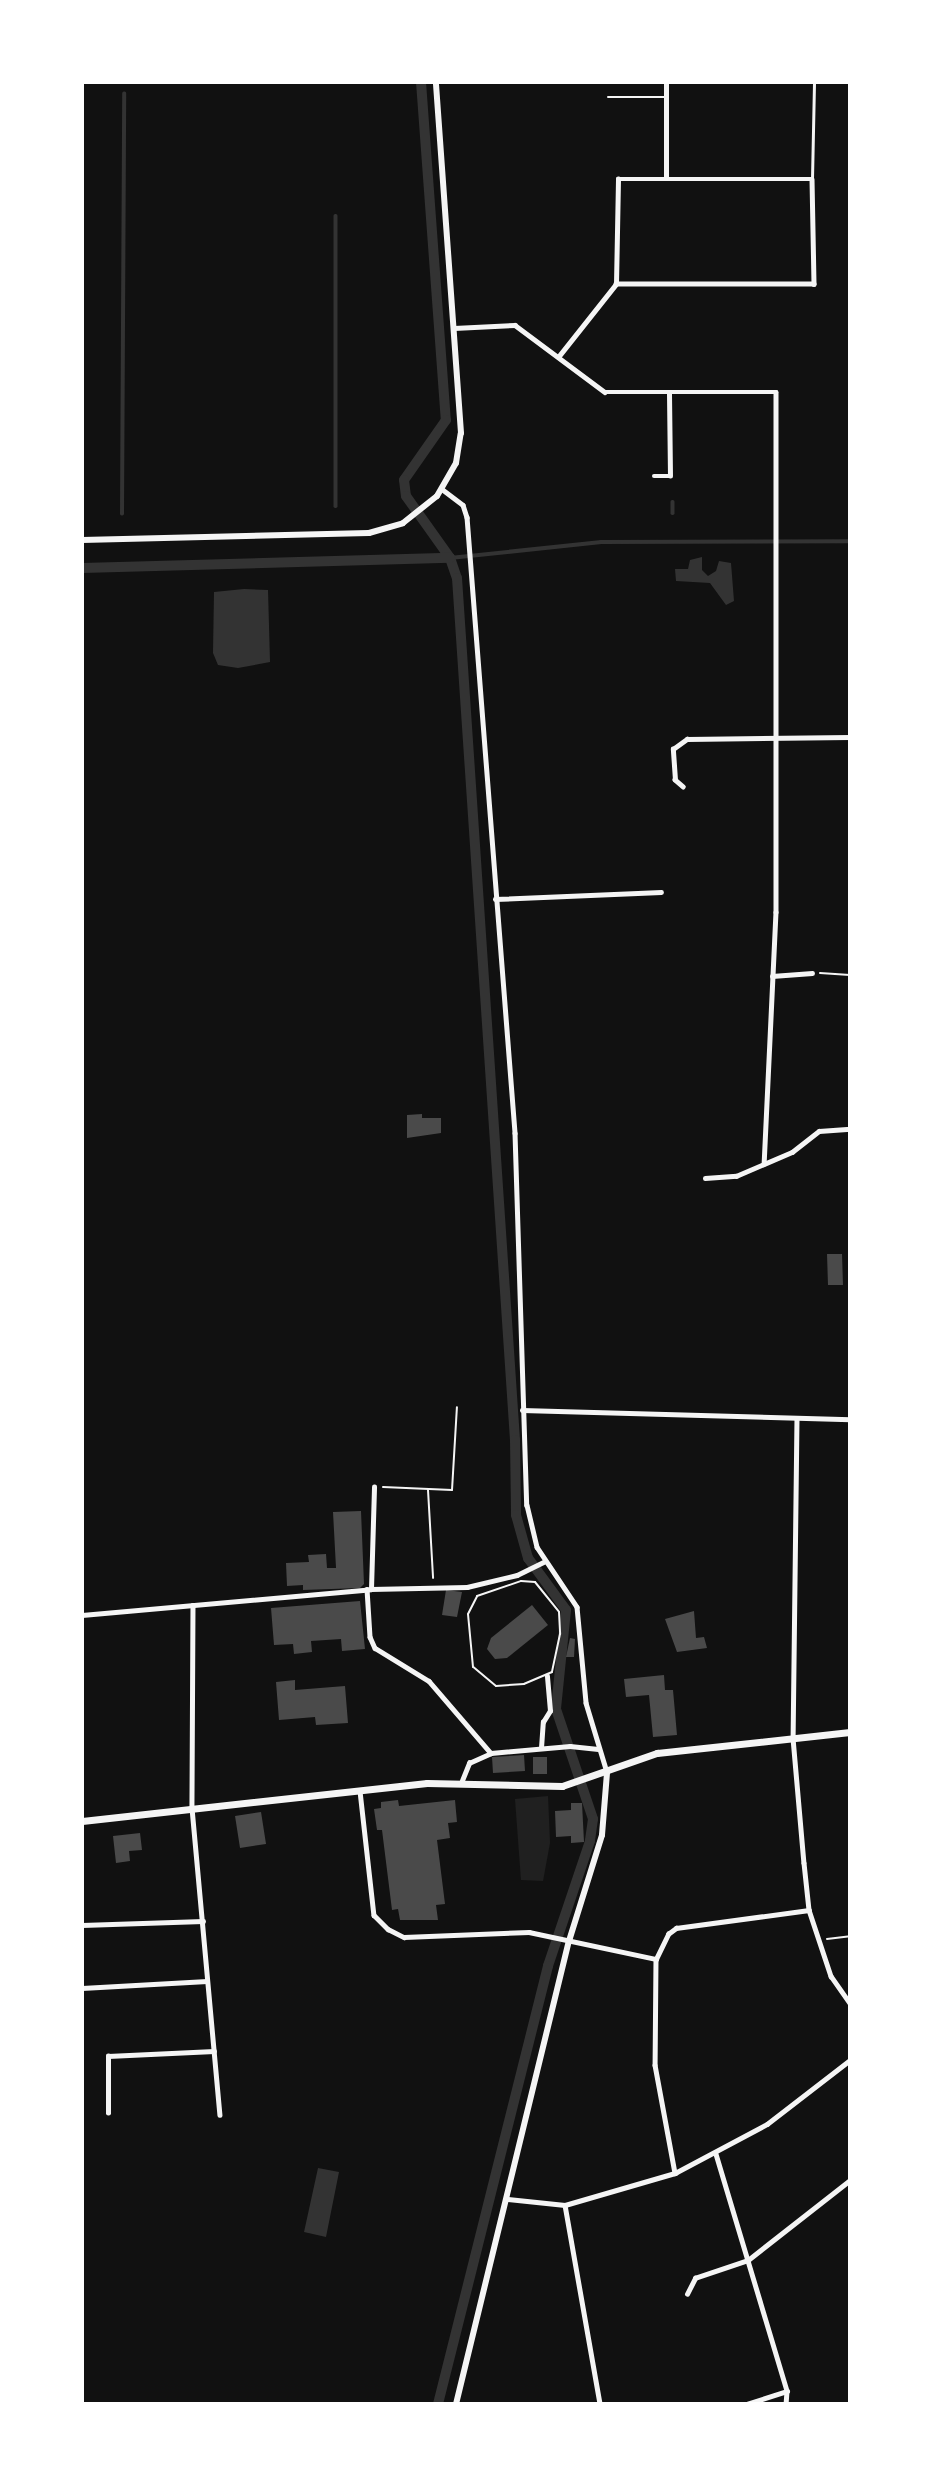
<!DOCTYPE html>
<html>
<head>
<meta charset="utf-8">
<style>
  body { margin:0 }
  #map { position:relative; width:932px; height:2486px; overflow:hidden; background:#111; font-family:Rubik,sans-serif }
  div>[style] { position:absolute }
  .green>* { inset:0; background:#202020 }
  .water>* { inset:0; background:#333 }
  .stream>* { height:3.5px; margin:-1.75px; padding:0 1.75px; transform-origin:1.75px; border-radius:1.75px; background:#333 }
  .canal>* { height:10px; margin:-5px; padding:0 5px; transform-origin:5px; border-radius:5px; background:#333 }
  .building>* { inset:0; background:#4a4a4a }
  .path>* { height:2px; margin:-1px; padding:0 1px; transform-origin:1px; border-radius:1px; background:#f5f5f5 }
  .service>* { height:2.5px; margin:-1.25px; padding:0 1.25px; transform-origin:1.25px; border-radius:1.25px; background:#f5f5f5 }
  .minor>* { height:4.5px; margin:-2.25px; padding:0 2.25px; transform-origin:2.25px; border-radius:2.25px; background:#f5f5f5 }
  .tertiary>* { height:6px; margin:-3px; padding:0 3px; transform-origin:3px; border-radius:3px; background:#f5f5f5 }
  .secondary>* { height:7px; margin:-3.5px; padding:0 3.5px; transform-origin:3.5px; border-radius:3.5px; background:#f5f5f5 }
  span { translate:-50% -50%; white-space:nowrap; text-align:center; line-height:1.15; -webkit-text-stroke:7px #fff; paint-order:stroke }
  .frame { position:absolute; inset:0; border:84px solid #fff; pointer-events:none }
</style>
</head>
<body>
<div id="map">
  <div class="green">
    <div style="clip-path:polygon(548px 1796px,550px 1843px,543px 1881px,521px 1880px,515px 1799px)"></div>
  </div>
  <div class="water">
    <div style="clip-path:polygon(702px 557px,702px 570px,708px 576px,716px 571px,719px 561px,731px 563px,734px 601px,726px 605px,710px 583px,676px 581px,675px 569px,688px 569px,690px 560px)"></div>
    <div style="clip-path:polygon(244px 589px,268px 590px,270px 662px,238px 668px,218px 665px,213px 653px,214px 592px)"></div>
    <div style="clip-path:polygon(318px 2168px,339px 2172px,326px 2237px,304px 2232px)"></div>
  </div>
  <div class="stream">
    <div style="left:336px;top:216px;width:290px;rotate:90deg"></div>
    <div style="left:673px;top:502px;width:11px;rotate:90deg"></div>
    <div style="left:122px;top:514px;width:420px;rotate:-89.7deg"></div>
    <div style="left:450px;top:558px;width:152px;rotate:-6deg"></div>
    <div style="left:601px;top:542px;width:249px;rotate:-0.2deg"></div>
  </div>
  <div class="canal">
    <div style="left:421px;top:82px;width:339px;rotate:85.8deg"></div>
    <div style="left:446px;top:420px;width:73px;rotate:125deg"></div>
    <div style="left:404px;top:480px;width:16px;rotate:83deg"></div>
    <div style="left:406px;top:496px;width:76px;rotate:54.6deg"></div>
    <div style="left:450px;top:558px;width:21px;rotate:71deg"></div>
    <div style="left:457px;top:578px;width:864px;rotate:86.15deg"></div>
    <div style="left:515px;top:1440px;width:75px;rotate:89.2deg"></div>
    <div style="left:516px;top:1515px;width:45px;rotate:74.4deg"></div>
    <div style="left:528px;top:1558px;width:64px;rotate:53.8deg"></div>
    <div style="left:566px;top:1610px;width:100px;rotate:95.8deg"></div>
    <div style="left:556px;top:1709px;width:116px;rotate:71.4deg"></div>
    <div style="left:593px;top:1819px;width:22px;rotate:98deg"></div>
    <div style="left:590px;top:1841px;width:132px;rotate:108.6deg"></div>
    <div style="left:548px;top:1966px;width:452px;rotate:104.1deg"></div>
    <div style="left:82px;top:568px;width:368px;rotate:-1.6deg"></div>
  </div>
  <div class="building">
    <div style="clip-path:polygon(422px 1114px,422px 1118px,441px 1118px,441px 1133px,407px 1138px,407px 1115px)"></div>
    <div style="clip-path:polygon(827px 1254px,842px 1254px,843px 1285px,828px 1285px)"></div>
    <div style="clip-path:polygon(361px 1511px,364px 1584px,360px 1588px,303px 1590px,303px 1585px,287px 1586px,286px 1563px,309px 1562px,308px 1555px,326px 1554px,327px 1568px,336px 1568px,333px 1512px)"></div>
    <div style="clip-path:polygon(446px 1590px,462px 1592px,457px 1617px,442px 1615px)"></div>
    <div style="clip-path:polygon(360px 1601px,365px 1649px,342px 1651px,341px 1639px,311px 1641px,312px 1652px,294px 1654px,293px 1644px,274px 1645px,271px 1608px)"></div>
    <div style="clip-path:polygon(532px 1605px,548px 1625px,507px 1658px,495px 1659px,487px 1649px,491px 1638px)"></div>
    <div style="clip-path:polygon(694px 1611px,696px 1638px,704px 1637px,707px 1648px,677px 1652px,665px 1619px)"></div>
    <div style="clip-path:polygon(570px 1638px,575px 1639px,574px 1657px,566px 1657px)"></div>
    <div style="clip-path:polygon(664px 1675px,665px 1690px,673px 1690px,677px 1735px,653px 1737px,649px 1695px,626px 1697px,624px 1679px)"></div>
    <div style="clip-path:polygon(295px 1680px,295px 1690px,345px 1686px,348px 1723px,316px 1725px,315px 1717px,279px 1720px,276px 1682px)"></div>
    <div style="clip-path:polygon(524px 1755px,525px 1771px,493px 1773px,492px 1757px)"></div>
    <div style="clip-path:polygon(533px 1757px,547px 1757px,547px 1774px,533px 1774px)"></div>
    <div style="clip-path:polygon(398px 1800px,399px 1806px,455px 1800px,457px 1822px,448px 1823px,450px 1838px,437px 1840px,445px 1904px,436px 1905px,438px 1920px,400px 1920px,398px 1909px,392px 1910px,382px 1830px,377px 1830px,374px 1809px,381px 1808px,381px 1802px)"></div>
    <div style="clip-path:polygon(571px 1803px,582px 1803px,584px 1842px,571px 1843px,571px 1836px,556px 1837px,555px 1811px,571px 1810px)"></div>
    <div style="clip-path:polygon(261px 1812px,266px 1844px,240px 1848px,235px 1816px)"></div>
    <div style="clip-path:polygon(140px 1833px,142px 1850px,129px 1851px,130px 1861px,116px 1863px,113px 1836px)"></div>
  </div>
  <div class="path">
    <div style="left:820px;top:973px;width:30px;rotate:4deg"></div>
    <div style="left:383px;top:1487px;width:69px;rotate:2.5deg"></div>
    <div style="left:452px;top:1490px;width:83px;rotate:-86.6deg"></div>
    <div style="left:428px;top:1490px;width:88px;rotate:86.7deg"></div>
    <div style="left:521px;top:1581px;width:14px;rotate:4deg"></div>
    <div style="left:535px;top:1582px;width:38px;rotate:51deg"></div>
    <div style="left:559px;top:1612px;width:22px;rotate:87deg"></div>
    <div style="left:560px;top:1634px;width:39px;rotate:102deg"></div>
    <div style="left:552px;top:1672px;width:30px;rotate:157deg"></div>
    <div style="left:524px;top:1684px;width:28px;rotate:176deg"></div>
    <div style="left:496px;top:1686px;width:30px;rotate:-140deg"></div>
    <div style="left:473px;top:1667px;width:53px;rotate:-95.4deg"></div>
    <div style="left:468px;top:1614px;width:20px;rotate:-63deg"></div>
    <div style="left:477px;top:1596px;width:46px;rotate:-18.8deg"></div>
    <div style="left:827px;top:1939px;width:23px;rotate:-7deg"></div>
  </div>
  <div class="service">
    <div style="left:608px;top:97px;width:59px"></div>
    <div style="left:812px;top:179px;width:97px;rotate:-88.8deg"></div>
  </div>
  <div class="minor">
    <div style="left:790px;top:82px;width:8px"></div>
    <div style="left:666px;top:176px;width:94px;rotate:-90deg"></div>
    <div style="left:454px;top:328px;width:61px;rotate:-2.8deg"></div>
    <div style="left:515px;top:325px;width:112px;rotate:36.7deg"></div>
    <div style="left:605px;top:392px;width:171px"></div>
    <div style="left:776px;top:392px;width:520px;rotate:90deg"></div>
    <div style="left:776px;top:912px;width:252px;rotate:92.7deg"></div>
    <div style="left:559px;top:356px;width:92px;rotate:-51.6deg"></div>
    <div style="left:616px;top:284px;width:105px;rotate:-88.9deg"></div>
    <div style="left:618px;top:179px;width:194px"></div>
    <div style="left:812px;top:179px;width:105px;rotate:88.9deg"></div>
    <div style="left:814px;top:284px;width:198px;rotate:180deg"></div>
    <div style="left:654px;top:476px;width:16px"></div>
    <div style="left:670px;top:476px;width:82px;rotate:-90.7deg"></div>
    <div style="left:442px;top:489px;width:26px;rotate:37deg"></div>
    <div style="left:463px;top:505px;width:13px;rotate:72deg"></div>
    <div style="left:467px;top:517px;width:618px;rotate:85.54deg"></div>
    <div style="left:515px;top:1133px;width:372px;rotate:88.2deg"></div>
    <div style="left:527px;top:1505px;width:43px;rotate:76.6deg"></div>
    <div style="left:537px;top:1547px;width:72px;rotate:56.3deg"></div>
    <div style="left:577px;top:1607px;width:96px;rotate:84.6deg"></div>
    <div style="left:586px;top:1703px;width:72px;rotate:73.1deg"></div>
    <div style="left:683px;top:787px;width:11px;rotate:-139deg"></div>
    <div style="left:675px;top:780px;width:31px;rotate:-94deg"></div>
    <div style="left:673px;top:749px;width:17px;rotate:-36deg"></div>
    <div style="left:687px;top:739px;width:163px;rotate:-0.7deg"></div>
    <div style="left:495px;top:899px;width:166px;rotate:-2.4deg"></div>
    <div style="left:772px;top:976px;width:40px;rotate:-4.3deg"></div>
    <div style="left:705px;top:1178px;width:31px;rotate:-4deg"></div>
    <div style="left:736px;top:1176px;width:61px;rotate:-23.2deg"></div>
    <div style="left:792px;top:1152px;width:34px;rotate:-38deg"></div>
    <div style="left:819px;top:1131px;width:31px;rotate:-4deg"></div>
    <div style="left:522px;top:1410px;width:328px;rotate:1.6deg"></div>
    <div style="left:797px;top:1418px;width:320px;rotate:90.7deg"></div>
    <div style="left:793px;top:1738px;width:125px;rotate:85deg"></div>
    <div style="left:804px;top:1863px;width:47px;rotate:83.9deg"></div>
    <div style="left:809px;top:1910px;width:70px;rotate:71.6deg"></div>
    <div style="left:831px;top:1976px;width:33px;rotate:55deg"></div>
    <div style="left:367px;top:1589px;width:48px;rotate:86.4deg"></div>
    <div style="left:370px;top:1637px;width:12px;rotate:66deg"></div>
    <div style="left:375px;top:1648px;width:63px;rotate:31.4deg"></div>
    <div style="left:429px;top:1681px;width:95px;rotate:49.3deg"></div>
    <div style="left:371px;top:1589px;width:102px;rotate:-88.3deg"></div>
    <div style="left:193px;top:1605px;width:203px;rotate:90.3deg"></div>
    <div style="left:192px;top:1808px;width:308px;rotate:84.8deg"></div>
    <div style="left:82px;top:1615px;width:290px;rotate:-5.1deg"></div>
    <div style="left:371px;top:1589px;width:96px;rotate:-1.2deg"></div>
    <div style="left:467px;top:1587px;width:51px;rotate:-13.5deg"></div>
    <div style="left:517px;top:1575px;width:30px;rotate:-26deg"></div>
    <div style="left:541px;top:1748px;width:26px;rotate:-86deg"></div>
    <div style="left:543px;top:1722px;width:13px;rotate:-58deg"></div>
    <div style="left:550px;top:1711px;width:35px;rotate:-95deg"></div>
    <div style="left:461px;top:1783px;width:22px;rotate:-68deg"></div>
    <div style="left:469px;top:1763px;width:24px;rotate:-24deg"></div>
    <div style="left:491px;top:1753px;width:79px;rotate:-5.1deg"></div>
    <div style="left:570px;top:1746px;width:28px;rotate:6deg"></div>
    <div style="left:360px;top:1791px;width:125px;rotate:83.6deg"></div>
    <div style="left:374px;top:1915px;width:20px;rotate:45deg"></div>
    <div style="left:388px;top:1929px;width:18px;rotate:27deg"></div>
    <div style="left:404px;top:1937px;width:125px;rotate:-2.3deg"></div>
    <div style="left:529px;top:1932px;width:130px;rotate:12deg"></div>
    <div style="left:656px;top:1959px;width:106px;rotate:90.5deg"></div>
    <div style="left:655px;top:2065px;width:110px;rotate:79.5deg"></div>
    <div style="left:82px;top:1925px;width:121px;rotate:-1.9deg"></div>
    <div style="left:656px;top:1959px;width:28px;rotate:-64deg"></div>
    <div style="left:668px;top:1934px;width:10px;rotate:-37deg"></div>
    <div style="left:676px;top:1928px;width:134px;rotate:-7.7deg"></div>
    <div style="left:82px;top:1988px;width:125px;rotate:-3.2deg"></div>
    <div style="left:108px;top:2113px;width:57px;rotate:-90deg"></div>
    <div style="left:108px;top:2056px;width:106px;rotate:-2.7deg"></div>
    <div style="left:716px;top:2154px;width:247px;rotate:73.3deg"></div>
    <div style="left:787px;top:2391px;width:13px;rotate:94deg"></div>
    <div style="left:508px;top:2199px;width:57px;rotate:6deg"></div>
    <div style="left:565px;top:2205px;width:115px;rotate:-16.2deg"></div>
    <div style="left:675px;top:2173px;width:104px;rotate:-28deg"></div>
    <div style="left:767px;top:2124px;width:105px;rotate:-37.6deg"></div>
    <div style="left:565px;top:2205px;width:202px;rotate:80deg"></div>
    <div style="left:687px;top:2294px;width:18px;rotate:-63deg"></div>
    <div style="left:695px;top:2278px;width:56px;rotate:-18.8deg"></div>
    <div style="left:748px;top:2260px;width:130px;rotate:-38.1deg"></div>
    <div style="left:747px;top:2404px;width:42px;rotate:-18deg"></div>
  </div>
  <div class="tertiary">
    <div style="left:82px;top:540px;width:287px;rotate:-1.4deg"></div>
    <div style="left:369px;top:533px;width:35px;rotate:-16deg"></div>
    <div style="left:403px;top:523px;width:43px;rotate:-38.5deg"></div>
    <div style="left:437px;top:496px;width:38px;rotate:-60deg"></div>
    <div style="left:456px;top:463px;width:30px;rotate:-81deg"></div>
    <div style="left:461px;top:433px;width:352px;rotate:-94.1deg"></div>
    <div style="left:456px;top:2404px;width:477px;rotate:-76.3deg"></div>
    <div style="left:569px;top:1941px;width:111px;rotate:-72.7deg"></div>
    <div style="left:602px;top:1835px;width:62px;rotate:-85.4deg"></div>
  </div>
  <div class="secondary">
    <div style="left:82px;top:1821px;width:347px;rotate:-6.3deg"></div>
    <div style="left:427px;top:1783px;width:135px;rotate:1.3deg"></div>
    <div style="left:562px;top:1786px;width:101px;rotate:-19.2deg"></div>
    <div style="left:657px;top:1753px;width:194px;rotate:-6.2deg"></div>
  </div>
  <div class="frame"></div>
</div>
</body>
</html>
